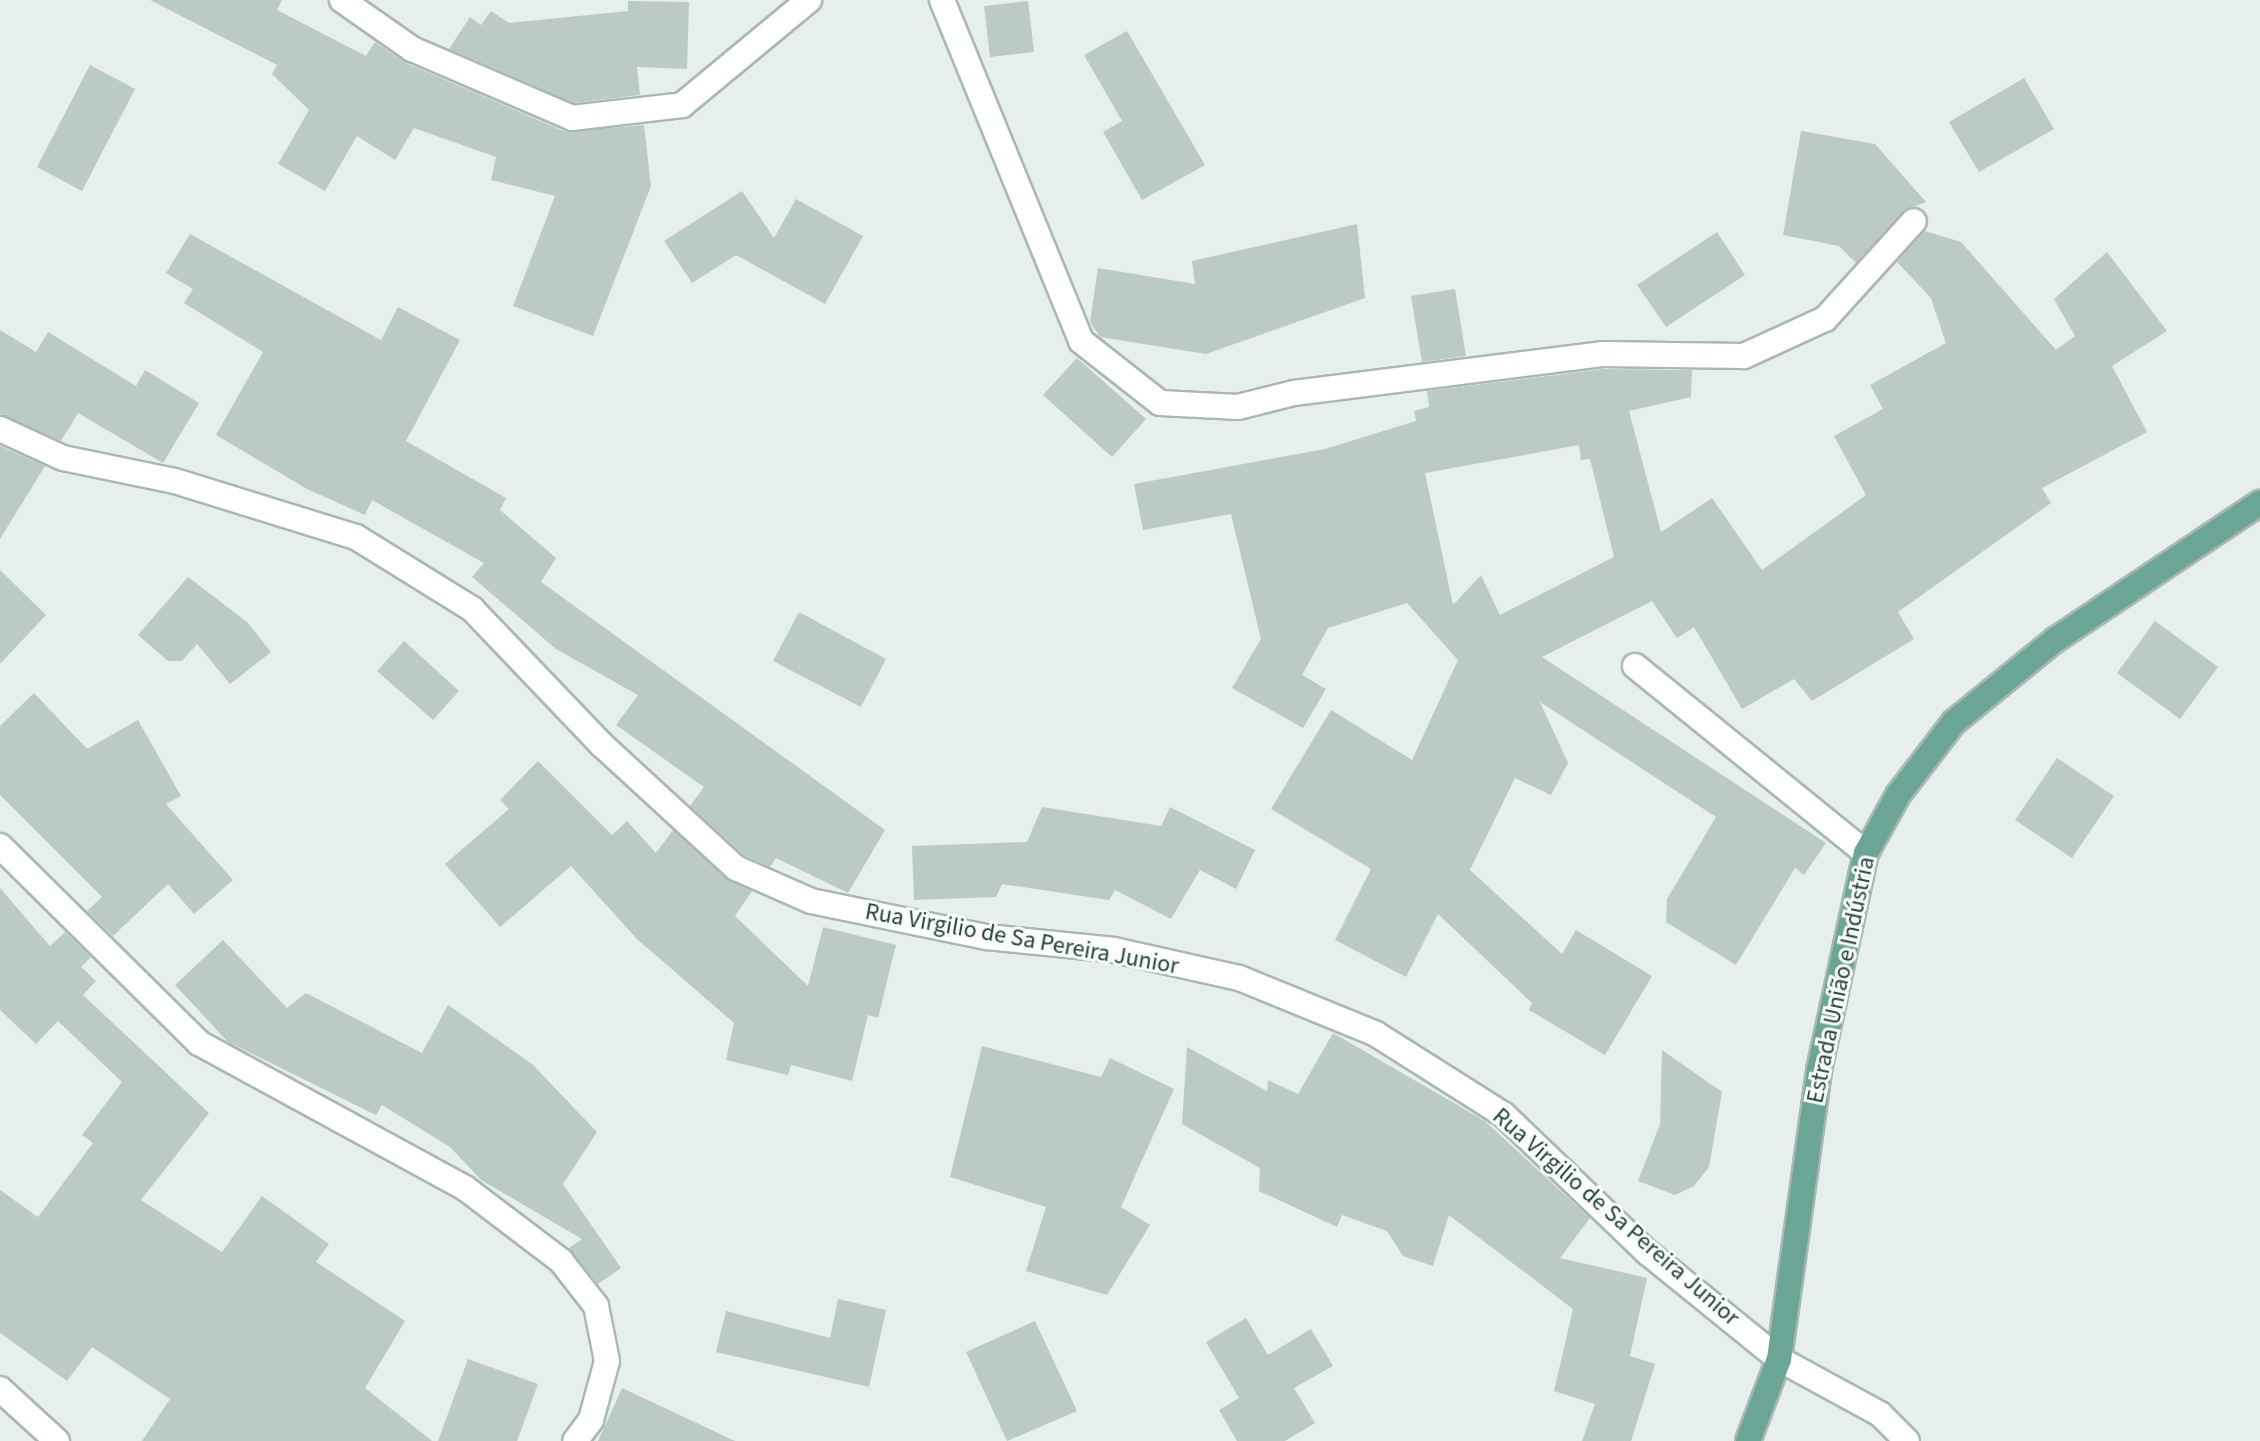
<!DOCTYPE html>
<html>
<head>
<meta charset="utf-8">
<style>
  body { margin:0 }
  #map { position:relative; width:2260px; height:1441px; overflow:hidden; background:#e6efeb; font-family:"Source Sans 3",sans-serif }
  div>[style] { position:absolute }
  .building>* { inset:0; background:#bbcac4 }
  .roads { filter:drop-shadow(2px 0 #a8b8b2) drop-shadow(-2px 0 #a8b8b2) drop-shadow(0 2px #a8b8b2) drop-shadow(0 -2px #a8b8b2) }
  .street>* { height:24px; margin:-12px; padding:0 12px; transform-origin:12px; border-radius:12px; background:#fff }
  .primary>* { height:24px; margin:-12px; padding:0 12px; transform-origin:12px; border-radius:12px; background:#6aa596 }
  span { translate:-50% -50%; white-space:nowrap; text-align:center; line-height:1.15; -webkit-text-stroke:6px #f7fbf9; paint-order:stroke }
  .street-label { font-size:24px; color:#24423a }
</style>
</head>
<body>
<div id="map">
  <div class="building">
    <div style="clip-path:polygon(150px 0,282px 0,277px 10px,366px 56px,375px 42px,406px 63px,566px 132px,644px 125px,651px 186px,593px 336px,513px 306px,555px 196px,491px 180px,496px 157px,414px 128px,395px 160px,357px 136px,325px 191px,278px 164px,309px 110px,272px 74px,277px 65px)"></div>
    <div style="clip-path:polygon(628px 1px,689px 2px,687px 69px,637px 67px,640px 95px,574px 103px,449px 49px,470px 17px,481px 25px,491px 11px,509px 23px,628px 11px)"></div>
    <div style="clip-path:polygon(1028px 1px,1034px 52px,990px 57px,984px 6px)"></div>
    <div style="clip-path:polygon(1127px 31px,1205px 165px,1142px 200px,1103px 132px,1122px 121px,1084px 55px)"></div>
    <div style="clip-path:polygon(90px 65px,135px 89px,82px 191px,37px 167px)"></div>
    <div style="clip-path:polygon(2024px 78px,2054px 129px,1979px 172px,1949px 122px)"></div>
    <div style="clip-path:polygon(1801px 131px,1875px 144px,1926px 202px,1904px 210px,1856px 263px,1839px 246px,1783px 235px)"></div>
    <div style="clip-path:polygon(742px 191px,774px 238px,796px 199px,863px 236px,825px 304px,736px 255px,692px 283px,664px 241px)"></div>
    <div style="clip-path:polygon(1357px 224px,1365px 298px,1206px 354px,1100px 337px,1090px 322px,1098px 268px,1195px 284px,1192px 261px)"></div>
    <div style="clip-path:polygon(evenodd,1925px 231px,1961px 242px,2056px 350px,2075px 336px,2054px 299px,2107px 252px,2167px 331px,2112px 366px,2147px 432px,2042px 488px,2051px 503px,1898px 612px,1914px 639px,1812px 701px,1794px 679px,1742px 709px,1694px 627px,1677px 638px,1652px 601px,1542px 657px,1826px 843px,1804px 875px,1795px 868px,1736px 965px,1666px 922px,1667px 899px,1716px 817px,1540px 702px,1568px 763px,1551px 795px,1515px 778px,1470px 870px,1562px 954px,1576px 930px,1652px 976px,1605px 1055px,1529px 1010px,1532px 1003px,1438px 914px,1406px 977px,1335px 940px,1371px 869px,1271px 809px,1331px 710px,1412px 760px,1458px 660px,1407px 603px,1328px 628px,1302px 675px,1326px 689px,1303px 728px,1232px 688px,1261px 639px,1231px 514px,1143px 530px,1134px 484px,1325px 449px,1416px 421px,1414px 411px,1429px 407px,1427px 391px,1603px 369px,1692px 370px,1691px 397px,1629px 411px,1661px 532px,1712px 498px,1762px 570px,1866px 495px,1834px 436px,1883px 409px,1870px 385px,1946px 343px,1931px 298px,1897px 262px,1925px 231px,1579px 445px,1581px 460px,1590px 459px,1614px 557px,1500px 615px,1481px 575px,1453px 605px,1425px 473px,1579px 445px)"></div>
    <div style="clip-path:polygon(1717px 232px,1745px 275px,1666px 327px,1637px 285px)"></div>
    <div style="clip-path:polygon(190px 234px,381px 340px,398px 307px,460px 340px,406px 441px,506px 498px,500px 510px,556px 558px,541px 582px,885px 830px,848px 893px,776px 858px,770px 867px,744px 855px,690px 806px,704px 787px,616px 725px,638px 695px,556px 649px,472px 577px,484px 563px,372px 500px,365px 515px,307px 489px,216px 435px,263px 352px,184px 303px,193px 289px,166px 273px)"></div>
    <div style="clip-path:polygon(1455px 289px,1466px 356px,1422px 362px,1411px 296px)"></div>
    <div style="clip-path:polygon(0 330px,36px 352px,48px 332px,136px 386px,145px 370px,199px 403px,163px 463px,78px 413px,61px 441px,0 414px)"></div>
    <div style="clip-path:polygon(1077px 358px,1146px 419px,1112px 457px,1043px 395px)"></div>
    <div style="clip-path:polygon(0 446px,45px 466px,0 539px)"></div>
    <div style="clip-path:polygon(0 570px,46px 615px,0 664px)"></div>
    <div style="clip-path:polygon(188px 577px,247px 622px,271px 652px,230px 684px,197px 644px,182px 661px,168px 661px,138px 635px)"></div>
    <div style="clip-path:polygon(799px 612px,886px 659px,861px 707px,773px 661px)"></div>
    <div style="clip-path:polygon(2155px 621px,2218px 667px,2180px 719px,2117px 673px)"></div>
    <div style="clip-path:polygon(404px 641px,459px 691px,433px 720px,377px 671px)"></div>
    <div style="clip-path:polygon(34px 693px,87px 749px,138px 720px,181px 796px,166px 804px,233px 880px,194px 914px,168px 884px,113px 936px,87px 911px,102px 897px,0 795px,0 726px)"></div>
    <div style="clip-path:polygon(2057px 758px,2114px 796px,2072px 858px,2015px 820px)"></div>
    <div style="clip-path:polygon(538px 761px,612px 835px,627px 821px,656px 853px,673px 830px,726px 879px,752px 891px,735px 916px,808px 986px,823px 927px,896px 945px,878px 1018px,868px 1015px,852px 1081px,791px 1065px,788px 1075px,726px 1060px,734px 1023px,637px 939px,571px 866px,500px 927px,445px 864px,509px 809px,500px 800px)"></div>
    <div style="clip-path:polygon(1042px 807px,1161px 826px,1170px 807px,1255px 850px,1236px 889px,1200px 870px,1171px 919px,1115px 890px,1109px 900px,1002px 884px,996px 897px,914px 900px,912px 846px,1027px 842px)"></div>
    <div style="clip-path:polygon(0 888px,50px 946px,65px 932px,91px 957px,81px 967px,96px 981px,83px 995px,209px 1113px,141px 1200px,222px 1252px,262px 1196px,329px 1244px,316px 1262px,405px 1321px,365px 1388px,432px 1441px,142px 1441px,170px 1399px,92px 1347px,67px 1381px,0 1333px,0 1190px,38px 1217px,93px 1143px,82px 1135px,122px 1082px,58px 1021px,36px 1044px,0 1010px)"></div>
    <div style="clip-path:polygon(223px 940px,287px 1008px,306px 993px,422px 1053px,448px 1005px,532px 1064px,597px 1132px,563px 1184px,621px 1268px,598px 1284px,569px 1248px,582px 1239px,481px 1180px,450px 1147px,382px 1105px,376px 1115px,228px 1042px,175px 985px)"></div>
    <div style="clip-path:polygon(1333px 1033px,1485px 1121px,1590px 1218px,1560px 1258px,1647px 1278px,1630px 1356px,1655px 1364px,1631px 1441px,1582px 1441px,1595px 1404px,1554px 1391px,1573px 1309px,1449px 1215px,1433px 1266px,1403px 1256px,1387px 1231px,1342px 1215px,1337px 1227px,1259px 1191px,1260px 1168px,1182px 1124px,1187px 1047px,1267px 1091px,1268px 1080px,1298px 1094px)"></div>
    <div style="clip-path:polygon(982px 1046px,1101px 1077px,1110px 1058px,1174px 1089px,1121px 1207px,1150px 1225px,1107px 1295px,1026px 1271px,1046px 1207px,950px 1177px)"></div>
    <div style="clip-path:polygon(1662px 1050px,1722px 1092px,1709px 1167px,1694px 1186px,1675px 1195px,1638px 1181px,1660px 1124px)"></div>
    <div style="clip-path:polygon(838px 1299px,886px 1310px,869px 1387px,716px 1352px,726px 1311px,830px 1338px)"></div>
    <div style="clip-path:polygon(1246px 1318px,1268px 1355px,1311px 1329px,1333px 1366px,1294px 1388px,1315px 1423px,1285px 1441px,1237px 1441px,1219px 1410px,1239px 1398px,1206px 1342px)"></div>
    <div style="clip-path:polygon(1035px 1321px,1077px 1411px,1007px 1441px,966px 1352px)"></div>
    <div style="clip-path:polygon(468px 1359px,538px 1384px,517px 1441px,438px 1441px)"></div>
    <div style="clip-path:polygon(622px 1388px,735px 1441px,598px 1441px)"></div>
  </div>
  <div class="roads">
    <div class="street">
      <div style="left:342px;top:0;width:85px;rotate:35deg"></div>
      <div style="left:412px;top:49px;width:174px;rotate:23.3deg"></div>
      <div style="left:572px;top:118px;width:111px;rotate:-6.7deg"></div>
      <div style="left:682px;top:105px;width:165px;rotate:-39.6deg"></div>
      <div style="left:942px;top:0;width:368px;rotate:67.8deg"></div>
      <div style="left:1081px;top:341px;width:100px;rotate:38.1deg"></div>
      <div style="left:1160px;top:403px;width:78px;rotate:2.9deg"></div>
      <div style="left:1238px;top:407px;width:58px;rotate:-14deg"></div>
      <div style="left:1294px;top:393px;width:310px;rotate:-7.2deg"></div>
      <div style="left:1602px;top:354px;width:142px;rotate:0.8deg"></div>
      <div style="left:1744px;top:356px;width:89px;rotate:-24.6deg"></div>
      <div style="left:1825px;top:319px;width:132px;rotate:-47.8deg"></div>
      <div style="left:0;top:429px;width:69px;rotate:24.7deg"></div>
      <div style="left:63px;top:458px;width:114px;rotate:11.6deg"></div>
      <div style="left:175px;top:481px;width:189px;rotate:17.2deg"></div>
      <div style="left:356px;top:537px;width:137px;rotate:31.8deg"></div>
      <div style="left:472px;top:609px;width:187px;rotate:46.3deg"></div>
      <div style="left:601px;top:744px;width:183px;rotate:42.6deg"></div>
      <div style="left:736px;top:868px;width:82px;rotate:23.7deg"></div>
      <div style="left:811px;top:901px;width:180px;rotate:11.6deg"></div>
      <div style="left:987px;top:937px;width:128px;rotate:5.8deg"></div>
      <div style="left:1114px;top:950px;width:128px;rotate:12.6deg"></div>
      <div style="left:1239px;top:978px;width:148px;rotate:22.2deg"></div>
      <div style="left:1376px;top:1034px;width:151px;rotate:32.3deg"></div>
      <div style="left:1504px;top:1115px;width:199px;rotate:43.8deg"></div>
      <div style="left:1648px;top:1253px;width:169px;rotate:39deg"></div>
      <div style="left:1779px;top:1359px;width:115px;rotate:28.6deg"></div>
      <div style="left:1880px;top:1414px;width:38px;rotate:45deg"></div>
      <div style="left:1635px;top:666px;width:297px;rotate:39deg"></div>
      <div style="left:0;top:846px;width:280px;rotate:44.7deg"></div>
      <div style="left:199px;top:1043px;width:303px;rotate:28.6deg"></div>
      <div style="left:465px;top:1188px;width:121px;rotate:37.2deg"></div>
      <div style="left:561px;top:1261px;width:57px;rotate:52.1deg"></div>
      <div style="left:596px;top:1306px;width:56px;rotate:78.7deg"></div>
      <div style="left:607px;top:1361px;width:61px;rotate:105.2deg"></div>
      <div style="left:591px;top:1420px;width:26px;rotate:127deg"></div>
      <div style="left:0;top:1389px;width:77px;rotate:42.4deg"></div>
    </div>
    <div class="primary">
      <div style="left:1748px;top:1441px;width:88px;rotate:-69.3deg"></div>
      <div style="left:1779px;top:1359px;width:292px;rotate:-82.1deg"></div>
      <div style="left:1819px;top:1070px;width:222px;rotate:-77.8deg"></div>
      <div style="left:1866px;top:853px;width:66px;rotate:-61.1deg"></div>
      <div style="left:1898px;top:795px;width:92px;rotate:-52.5deg"></div>
      <div style="left:1954px;top:722px;width:130px;rotate:-39.1deg"></div>
      <div style="left:2055px;top:640px;width:247px;rotate:-33.8deg"></div>
    </div>
  </div>
  <div class="street-label">
    <span style="left:1022px;top:939px;rotate:10deg">Rua Virgilio de Sa Pereira Junior</span>
    <span style="left:1841px;top:980px;rotate:-78deg">Estrada União e Indústria</span>
    <span style="left:1616px;top:1217px;rotate:41deg">Rua Virgilio de Sa Pereira Junior</span>
  </div>
</div>
</body>
</html>
